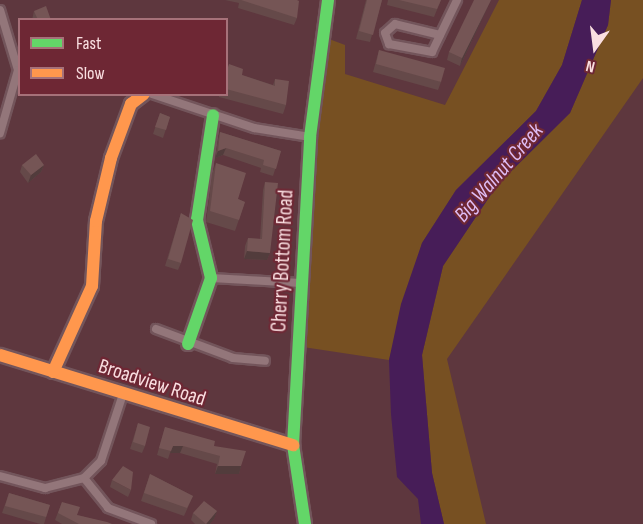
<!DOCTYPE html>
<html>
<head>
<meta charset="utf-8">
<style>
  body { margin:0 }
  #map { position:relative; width:643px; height:524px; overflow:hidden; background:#5e373e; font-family:"Sofia Sans Condensed",sans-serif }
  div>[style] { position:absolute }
  .green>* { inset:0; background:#775022 }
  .water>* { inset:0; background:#471d58 }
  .roads { filter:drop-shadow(2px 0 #73555b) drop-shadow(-2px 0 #73555b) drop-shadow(0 2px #73555b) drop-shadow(0 -2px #73555b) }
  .street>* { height:8px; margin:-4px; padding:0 4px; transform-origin:4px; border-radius:4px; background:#93767a }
  .fast>* { height:12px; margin:-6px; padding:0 6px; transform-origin:6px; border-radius:6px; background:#63d668 }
  .slow>* { height:12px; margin:-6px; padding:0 6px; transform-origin:6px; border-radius:6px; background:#ff974d }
  .wall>* { inset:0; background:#654949 }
  .shaded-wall>* { inset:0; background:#523c3c }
  .building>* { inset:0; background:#755555 }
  span { translate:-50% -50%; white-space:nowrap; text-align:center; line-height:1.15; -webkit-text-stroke:4.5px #6e2734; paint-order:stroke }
  .street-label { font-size:21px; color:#fadfe1 }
  .water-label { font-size:22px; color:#dfbcf5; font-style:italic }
  .legend { position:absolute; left:18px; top:18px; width:210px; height:78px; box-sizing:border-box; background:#6e2734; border:2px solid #a67179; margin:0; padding:8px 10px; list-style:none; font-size:18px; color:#fadfe1 }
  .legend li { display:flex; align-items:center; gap:12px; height:30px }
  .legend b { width:30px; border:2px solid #a67179 }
  .north { position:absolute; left:565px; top:18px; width:60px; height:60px; -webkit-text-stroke:4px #6e2734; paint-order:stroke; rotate:194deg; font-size:16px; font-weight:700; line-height:24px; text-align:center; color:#fadfe1 }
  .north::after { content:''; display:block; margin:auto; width:21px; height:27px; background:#fadfe1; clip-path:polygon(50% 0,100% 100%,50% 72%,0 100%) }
</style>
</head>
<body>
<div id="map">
  <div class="green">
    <div style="clip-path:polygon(499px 0,582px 0,562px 65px,536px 111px,456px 190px,422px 243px,389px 360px,303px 347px,313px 179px,329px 39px,345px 45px,345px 74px,445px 105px)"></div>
    <div style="clip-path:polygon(611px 0,643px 0,643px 78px,447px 359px,486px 524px,444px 524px,432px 473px,422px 355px,443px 266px,498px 184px,570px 113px,608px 25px)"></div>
  </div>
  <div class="water">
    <div style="clip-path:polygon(582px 0,611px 0,608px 25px,570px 113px,498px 184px,443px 266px,422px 355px,432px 473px,444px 524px,421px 524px,418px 499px,397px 477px,391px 414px,389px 360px,401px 304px,422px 243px,456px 190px,536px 111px,562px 65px)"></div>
  </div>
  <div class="roads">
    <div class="street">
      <div style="left:0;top:10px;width:63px;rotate:73.3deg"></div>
      <div style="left:18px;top:70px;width:66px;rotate:105.9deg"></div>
      <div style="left:440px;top:35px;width:46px;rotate:-166.3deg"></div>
      <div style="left:395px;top:24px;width:13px;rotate:138deg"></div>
      <div style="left:385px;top:33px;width:12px;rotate:70deg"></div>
      <div style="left:389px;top:44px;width:44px;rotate:10.5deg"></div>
      <div style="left:432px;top:52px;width:58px;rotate:-64.3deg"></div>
      <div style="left:152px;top:94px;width:108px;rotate:18.4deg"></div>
      <div style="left:254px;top:128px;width:57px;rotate:9.1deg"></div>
      <div style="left:211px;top:278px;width:90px;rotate:3.2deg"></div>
      <div style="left:156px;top:329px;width:82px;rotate:20.6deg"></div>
      <div style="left:233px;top:358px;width:32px;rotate:5deg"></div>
      <div style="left:0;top:476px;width:47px;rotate:14.9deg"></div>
      <div style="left:45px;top:488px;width:40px;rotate:-14.4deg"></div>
      <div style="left:84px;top:478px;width:24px;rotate:-45deg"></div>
      <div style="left:101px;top:461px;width:71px;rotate:-71.8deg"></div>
      <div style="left:84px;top:478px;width:38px;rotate:51deg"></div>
      <div style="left:108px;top:508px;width:46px;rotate:20.4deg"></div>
    </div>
    <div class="fast">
      <div style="left:188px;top:344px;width:70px;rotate:-70.8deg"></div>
      <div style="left:211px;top:278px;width:60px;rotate:-103.6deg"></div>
      <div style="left:197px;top:220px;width:106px;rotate:-81.3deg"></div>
      <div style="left:305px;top:524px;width:80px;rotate:-98.6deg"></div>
      <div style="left:293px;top:445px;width:308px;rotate:-86.8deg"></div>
      <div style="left:310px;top:137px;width:138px;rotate:-82.5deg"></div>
    </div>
    <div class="slow">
      <div style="left:0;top:355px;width:307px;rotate:17.1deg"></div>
      <div style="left:53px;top:372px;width:94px;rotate:-65.6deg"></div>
      <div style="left:92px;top:286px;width:65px;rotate:-86.5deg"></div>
      <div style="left:96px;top:221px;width:65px;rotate:-76.6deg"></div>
      <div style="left:111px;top:158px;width:58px;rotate:-69.7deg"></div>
      <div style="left:131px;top:104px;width:16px;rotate:-38deg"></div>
    </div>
  </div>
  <div class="wall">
    <div style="clip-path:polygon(225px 0,297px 0,297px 18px,294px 25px,238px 8px,239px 3px)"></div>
    <div style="clip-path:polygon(366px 0,382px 0,370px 42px,356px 39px)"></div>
    <div style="clip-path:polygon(388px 0,441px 0,434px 17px,387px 5px)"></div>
    <div style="clip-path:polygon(491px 0,460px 66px,447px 60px,449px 52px)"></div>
    <div style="clip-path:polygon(34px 11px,51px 20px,32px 20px)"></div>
    <div style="clip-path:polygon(379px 50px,441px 82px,438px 90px,373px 72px)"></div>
    <div style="clip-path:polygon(226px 72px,242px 75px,273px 85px,275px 79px,286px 105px,283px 114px,219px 97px,219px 94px,226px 94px)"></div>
    <div style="clip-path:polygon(160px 113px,170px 117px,163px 138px,153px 134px)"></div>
    <div style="clip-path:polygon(220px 132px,281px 151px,273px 176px,260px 172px,261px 168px,223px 155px,215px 158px,218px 139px)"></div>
    <div style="clip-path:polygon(216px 163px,238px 199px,245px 202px,235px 231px,206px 222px,212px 174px)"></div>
    <div style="clip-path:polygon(22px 165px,44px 165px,41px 172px,28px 183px,20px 172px)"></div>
    <div style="clip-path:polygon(265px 182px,270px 253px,267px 260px,244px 259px,245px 246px,248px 238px,260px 239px,263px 190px)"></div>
    <div style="clip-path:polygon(181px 213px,181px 263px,178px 270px,165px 266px)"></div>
    <div style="clip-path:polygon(138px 423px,145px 446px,142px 453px,130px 449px)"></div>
    <div style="clip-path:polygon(165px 427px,214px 446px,241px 466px,239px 474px,215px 474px,217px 464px,180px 453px,170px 453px,168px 459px,157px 455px)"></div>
    <div style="clip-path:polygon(150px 474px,193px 496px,184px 516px,141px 501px)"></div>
    <div style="clip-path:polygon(112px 480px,131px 490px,128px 497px,110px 487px)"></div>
    <div style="clip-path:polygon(9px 493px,50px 505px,44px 524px,40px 524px,2px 513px)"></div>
    <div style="clip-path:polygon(62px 502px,77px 515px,112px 524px,62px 524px,55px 520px)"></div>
    <div style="clip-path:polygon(217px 511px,214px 519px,210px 524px,195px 524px,191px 520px,193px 513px)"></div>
  </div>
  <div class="shaded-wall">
    <div style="clip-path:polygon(491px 0,460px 66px,462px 58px)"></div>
    <div style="clip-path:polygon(226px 148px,223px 155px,215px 158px,218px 151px)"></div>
    <div style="clip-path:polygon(44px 165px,41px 172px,28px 183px,31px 175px)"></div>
    <div style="clip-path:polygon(247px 251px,270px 253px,267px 260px,244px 259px)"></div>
    <div style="clip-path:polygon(173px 446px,183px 446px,180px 453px,170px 453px)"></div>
    <div style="clip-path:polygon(218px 466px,241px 466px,239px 474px,215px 474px)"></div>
    <div style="clip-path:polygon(217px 511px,214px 519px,210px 524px,206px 524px)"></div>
  </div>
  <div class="building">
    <div style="clip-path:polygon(241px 0,297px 0,299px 1px,297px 18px)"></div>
    <div style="clip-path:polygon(367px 0,382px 0,373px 35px,359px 31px)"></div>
    <div style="clip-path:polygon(399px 0,441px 0,437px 9px)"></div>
    <div style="clip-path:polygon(474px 0,491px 0,462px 58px,449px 52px)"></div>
    <div style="clip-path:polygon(46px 6px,51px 20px,38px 20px,34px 11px)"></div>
    <div style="clip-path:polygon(379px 50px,445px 68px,441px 82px,376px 64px)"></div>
    <div style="clip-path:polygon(229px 64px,243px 69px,242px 75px,275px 86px,275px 79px,289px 81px,286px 105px,226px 89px,226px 73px)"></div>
    <div style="clip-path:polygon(160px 113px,170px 117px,166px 130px,155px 127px)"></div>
    <div style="clip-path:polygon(220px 132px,281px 151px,276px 169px,263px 165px,264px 160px,226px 148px,218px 151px)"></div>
    <div style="clip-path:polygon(36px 154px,44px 165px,31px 175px,22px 165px)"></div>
    <div style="clip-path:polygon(216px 163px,246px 173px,238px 199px,245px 202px,239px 220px,210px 211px)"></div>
    <div style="clip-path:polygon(265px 182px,278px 183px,270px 253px,247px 251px,248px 238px,262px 239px)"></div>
    <div style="clip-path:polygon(181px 213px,193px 220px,181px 263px,168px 259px)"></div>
    <div style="clip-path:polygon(138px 423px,150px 427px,145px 446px,133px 442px)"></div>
    <div style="clip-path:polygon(165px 427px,215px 441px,214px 446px,246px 451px,241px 466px,218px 466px,220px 456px,183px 446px,173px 446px,171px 451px,159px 448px)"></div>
    <div style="clip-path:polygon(123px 466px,133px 472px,131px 490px,112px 480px)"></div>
    <div style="clip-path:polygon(150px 474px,193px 496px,187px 508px,144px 493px)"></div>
    <div style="clip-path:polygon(9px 493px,50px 505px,46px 517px,5px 506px)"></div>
    <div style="clip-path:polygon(204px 501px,217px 511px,206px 524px,193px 513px)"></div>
    <div style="clip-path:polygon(62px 502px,80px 507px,77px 515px,107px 522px,112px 524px,79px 524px,58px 513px)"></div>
  </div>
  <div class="street-label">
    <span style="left:283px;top:261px;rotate:-87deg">Cherry Bottom Road</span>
    <span style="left:152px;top:383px;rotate:18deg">Broadview Road</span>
  </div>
  <div class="water-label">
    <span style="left:499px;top:173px;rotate:-49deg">Big Walnut Creek</span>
  </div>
  <ul class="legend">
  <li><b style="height:8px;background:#63d668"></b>Fast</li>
  <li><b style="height:8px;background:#ff974d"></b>Slow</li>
  </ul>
  <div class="north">N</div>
</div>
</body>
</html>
